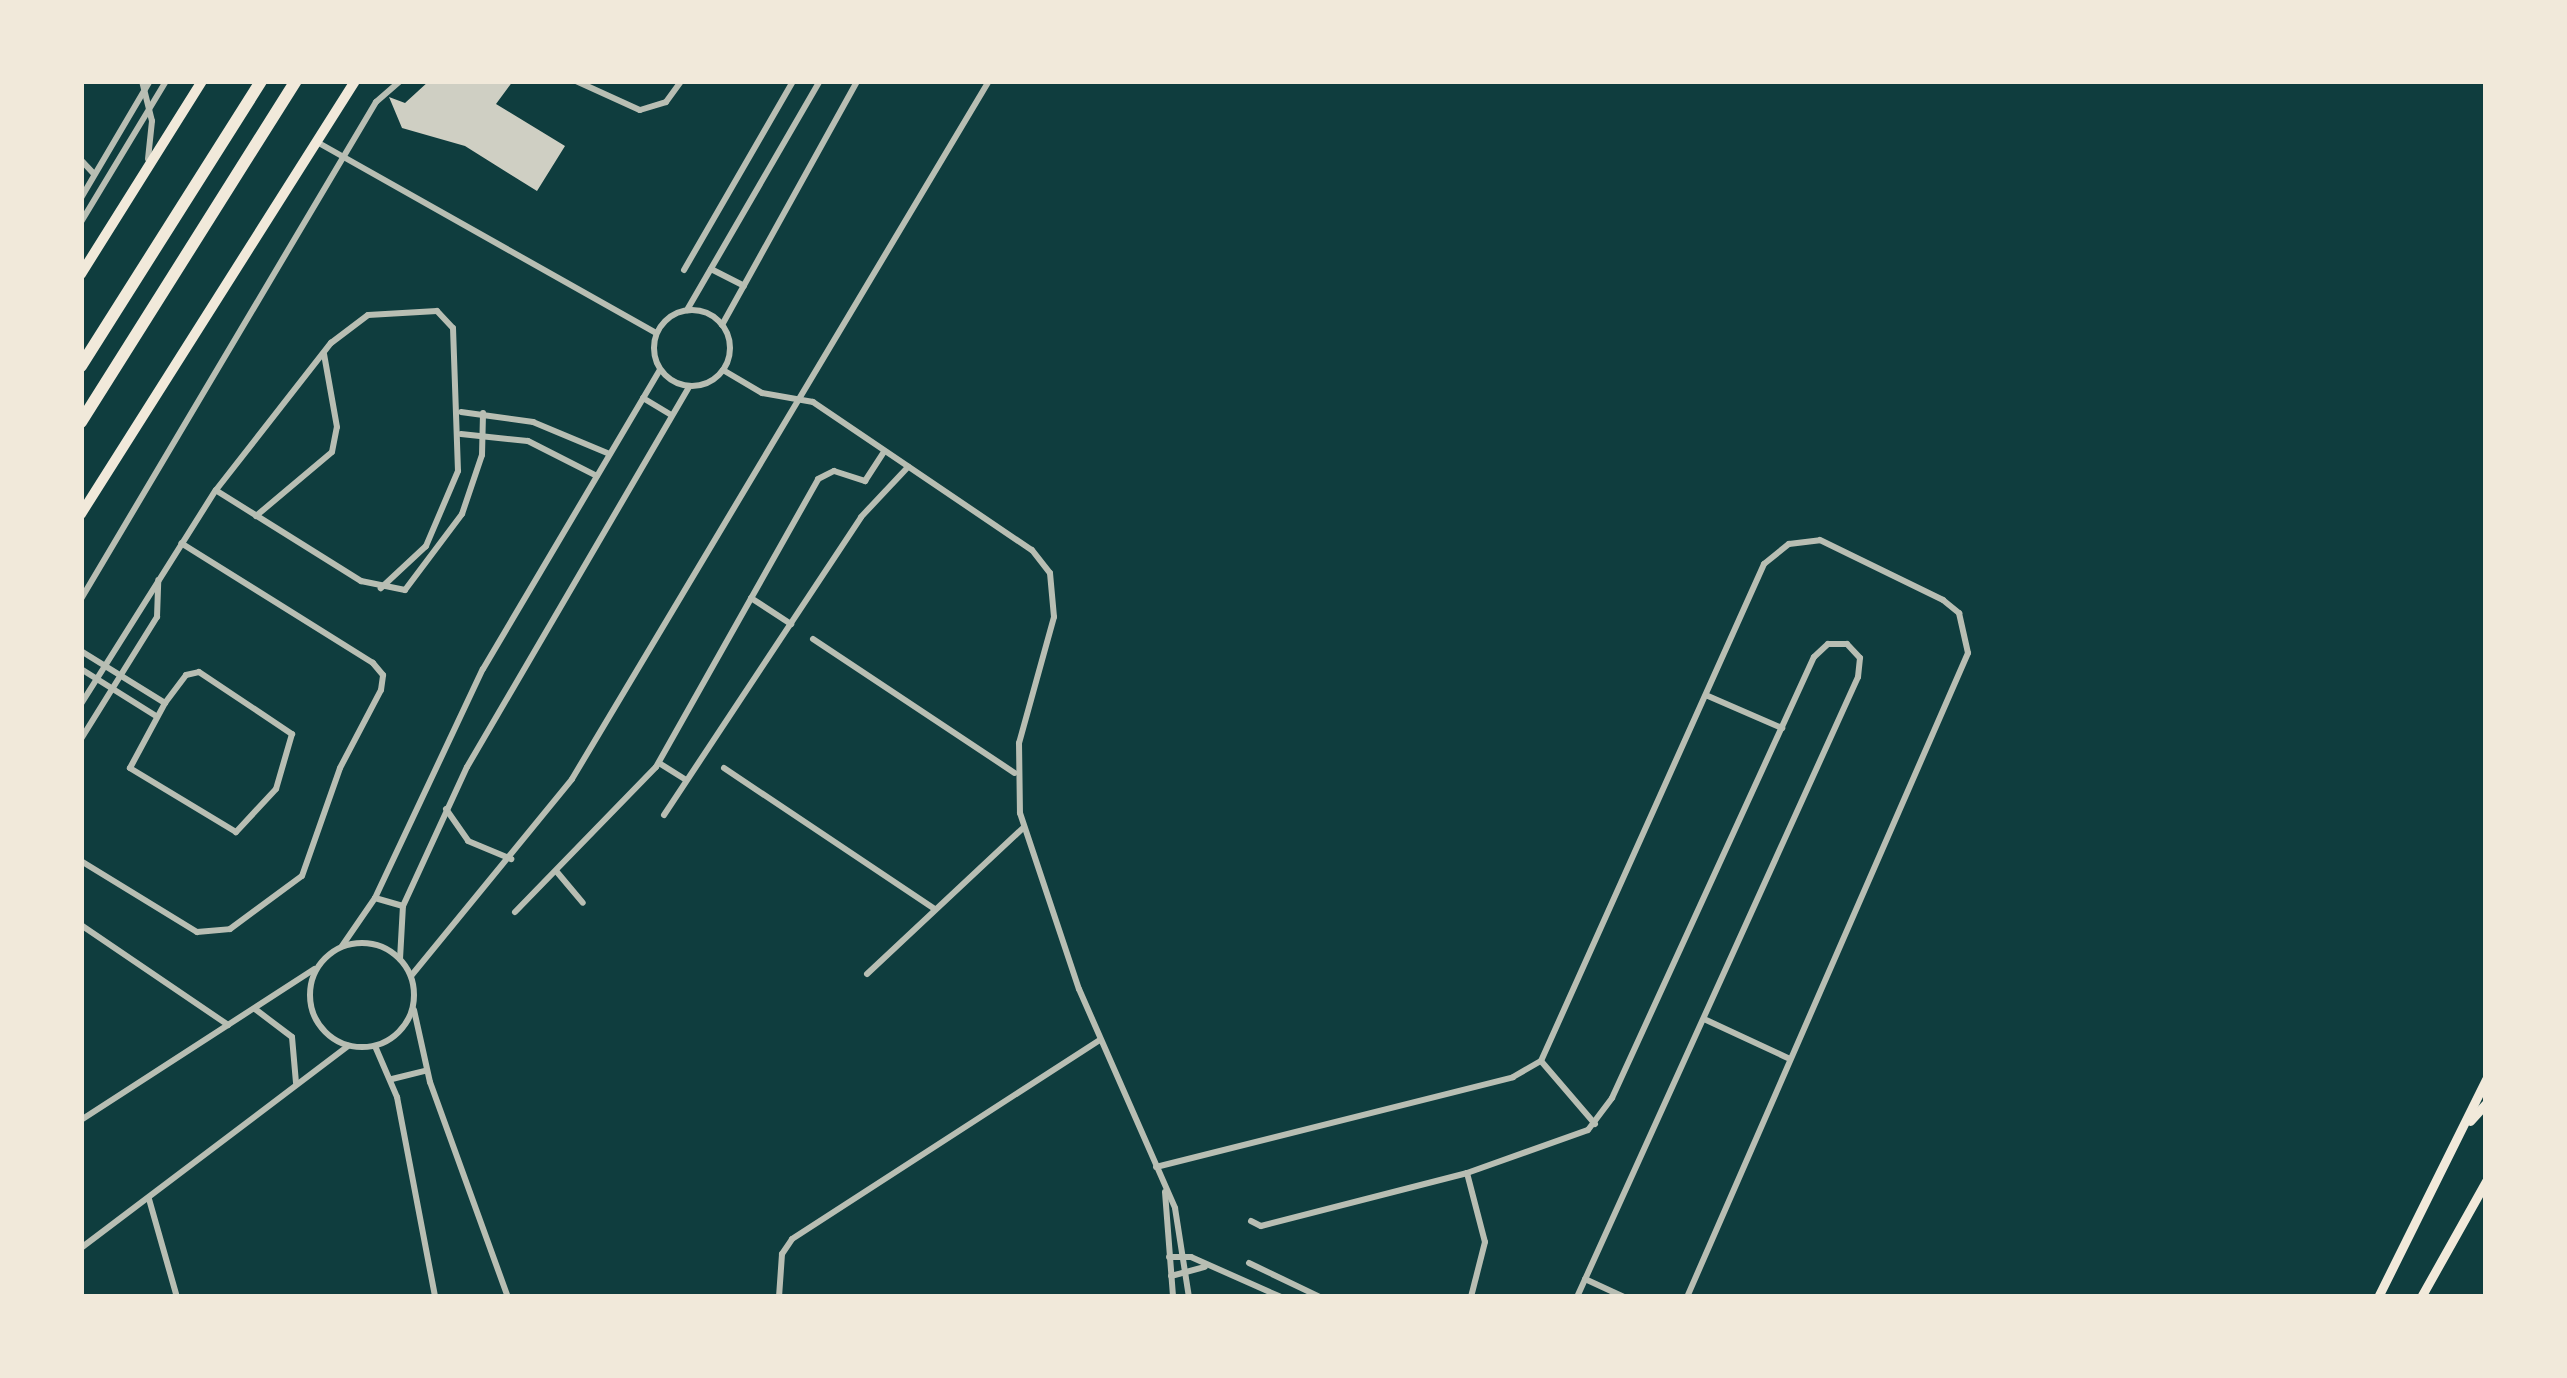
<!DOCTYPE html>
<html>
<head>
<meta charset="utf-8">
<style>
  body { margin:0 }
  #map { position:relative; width:2567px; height:1378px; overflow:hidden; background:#0f3d3e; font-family:"Titillium Web",sans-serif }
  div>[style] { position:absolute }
  .building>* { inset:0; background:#cfcfc3 }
  .minor>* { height:6px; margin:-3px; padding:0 3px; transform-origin:3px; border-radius:3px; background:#b8beb3 }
  .minor>.ring { margin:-3px; padding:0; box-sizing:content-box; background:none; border:6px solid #b8beb3; border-radius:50% }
  .secondary>* { height:9px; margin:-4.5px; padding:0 4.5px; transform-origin:4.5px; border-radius:4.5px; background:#f1e9da }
  .trunk>* { height:10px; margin:-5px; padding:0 5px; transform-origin:5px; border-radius:5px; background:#f1e9da }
  .motorway>* { height:12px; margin:-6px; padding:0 6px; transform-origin:6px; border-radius:6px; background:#f1e9da }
  span { translate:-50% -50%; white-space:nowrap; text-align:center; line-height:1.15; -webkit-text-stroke:9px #f1e9da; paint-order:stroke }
  .frame { position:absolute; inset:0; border:84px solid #f1e9da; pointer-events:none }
</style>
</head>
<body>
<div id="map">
  <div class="building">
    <div style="clip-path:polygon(429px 81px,513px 81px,496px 104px,565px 146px,537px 191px,465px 146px,402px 128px,389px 97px,405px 103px)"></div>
  </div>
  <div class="minor">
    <div style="left:142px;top:81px;width:41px;rotate:76deg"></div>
    <div style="left:152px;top:121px;width:38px;rotate:96deg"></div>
    <div style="left:576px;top:81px;width:70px;rotate:24.4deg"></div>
    <div style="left:640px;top:110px;width:27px;rotate:-17deg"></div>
    <div style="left:666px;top:102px;width:26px;rotate:-54deg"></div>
    <div style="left:317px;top:142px;width:389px;rotate:29.4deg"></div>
    <div style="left:81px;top:160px;width:19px;rotate:47deg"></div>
    <div style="left:81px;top:198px;width:136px;rotate:-59.5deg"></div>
    <div style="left:81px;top:222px;width:165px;rotate:-58.9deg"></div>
    <div style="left:711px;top:269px;width:37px;rotate:27deg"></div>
    <div style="left:684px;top:270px;width:218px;rotate:-60deg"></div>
    <div class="ring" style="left:654px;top:310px;width:70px;height:70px"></div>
    <div style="left:687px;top:310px;width:265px;rotate:-59.9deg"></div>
    <div style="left:722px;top:325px;width:279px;rotate:-61deg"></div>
    <div style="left:723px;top:370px;width:45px;rotate:30.5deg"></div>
    <div style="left:762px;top:393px;width:52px;rotate:10deg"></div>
    <div style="left:813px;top:402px;width:264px;rotate:34.1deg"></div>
    <div style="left:1032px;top:550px;width:29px;rotate:52deg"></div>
    <div style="left:1050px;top:573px;width:44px;rotate:84.8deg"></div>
    <div style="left:1054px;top:617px;width:131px;rotate:105.5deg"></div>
    <div style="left:1019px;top:743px;width:70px;rotate:89.2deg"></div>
    <div style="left:1020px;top:813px;width:186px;rotate:71.5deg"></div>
    <div style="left:1079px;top:989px;width:239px;rotate:66.3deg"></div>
    <div style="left:1175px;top:1208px;width:90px;rotate:81.1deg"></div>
    <div style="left:643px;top:398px;width:33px;rotate:31deg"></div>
    <div style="left:461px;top:412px;width:73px;rotate:7.9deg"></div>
    <div style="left:533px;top:422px;width:83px;rotate:22.6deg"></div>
    <div style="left:461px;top:434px;width:67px;rotate:6deg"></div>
    <div style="left:528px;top:441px;width:77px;rotate:26.9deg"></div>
    <div style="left:217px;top:491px;width:170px;rotate:32deg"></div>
    <div style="left:361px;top:581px;width:45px;rotate:11.6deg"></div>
    <div style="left:405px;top:590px;width:95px;rotate:-53.1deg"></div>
    <div style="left:462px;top:514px;width:62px;rotate:-71.3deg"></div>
    <div style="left:482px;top:455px;width:42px;rotate:-88.6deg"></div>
    <div style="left:256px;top:516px;width:99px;rotate:-40.1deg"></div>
    <div style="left:332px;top:452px;width:25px;rotate:-79deg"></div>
    <div style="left:337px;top:427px;width:74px;rotate:-100.1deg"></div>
    <div style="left:751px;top:598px;width:48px;rotate:33deg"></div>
    <div style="left:81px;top:599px;width:578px;rotate:-59.31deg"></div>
    <div style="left:376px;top:102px;width:32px;rotate:-41deg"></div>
    <div style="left:813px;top:639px;width:242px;rotate:33.6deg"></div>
    <div style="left:81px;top:651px;width:99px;rotate:31.8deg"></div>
    <div style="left:81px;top:669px;width:89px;rotate:32.1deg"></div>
    <div style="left:199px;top:672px;width:112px;rotate:33.7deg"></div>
    <div style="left:292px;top:734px;width:57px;rotate:106.2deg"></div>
    <div style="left:276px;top:789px;width:59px;rotate:132.9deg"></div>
    <div style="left:236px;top:832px;width:124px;rotate:-148.9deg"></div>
    <div style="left:130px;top:768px;width:74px;rotate:-61.7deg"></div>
    <div style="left:165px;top:703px;width:35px;rotate:-53deg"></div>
    <div style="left:186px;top:675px;width:13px;rotate:-13deg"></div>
    <div style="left:1708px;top:696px;width:81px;rotate:23.4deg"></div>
    <div style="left:81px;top:704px;width:253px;rotate:-57.8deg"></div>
    <div style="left:216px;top:490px;width:187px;rotate:-52deg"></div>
    <div style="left:331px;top:343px;width:46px;rotate:-37.1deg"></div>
    <div style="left:368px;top:315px;width:69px;rotate:-3.3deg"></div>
    <div style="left:437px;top:311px;width:23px;rotate:47deg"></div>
    <div style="left:453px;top:328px;width:143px;rotate:88deg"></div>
    <div style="left:458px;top:471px;width:82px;rotate:113.1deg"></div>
    <div style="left:426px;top:546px;width:62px;rotate:137deg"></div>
    <div style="left:81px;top:739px;width:144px;rotate:-58.1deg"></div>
    <div style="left:157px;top:617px;width:37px;rotate:-88deg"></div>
    <div style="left:659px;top:763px;width:32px;rotate:32deg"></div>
    <div style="left:724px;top:768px;width:254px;rotate:33.8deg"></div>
    <div style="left:446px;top:809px;width:39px;rotate:55deg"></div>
    <div style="left:468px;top:841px;width:47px;rotate:22.7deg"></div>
    <div style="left:664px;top:815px;width:357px;rotate:-56.5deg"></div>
    <div style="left:861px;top:517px;width:69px;rotate:-46.8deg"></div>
    <div style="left:81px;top:861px;width:136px;rotate:31.5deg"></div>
    <div style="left:197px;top:932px;width:33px;rotate:-5deg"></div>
    <div style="left:230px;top:929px;width:89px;rotate:-36.4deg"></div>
    <div style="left:302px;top:876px;width:114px;rotate:-70.6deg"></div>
    <div style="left:340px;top:768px;width:88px;rotate:-62.3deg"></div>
    <div style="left:381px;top:690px;width:15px;rotate:-82deg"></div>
    <div style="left:383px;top:675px;width:16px;rotate:-130deg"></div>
    <div style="left:373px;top:663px;width:226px;rotate:-148deg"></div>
    <div style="left:557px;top:872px;width:40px;rotate:50deg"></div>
    <div style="left:375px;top:898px;width:29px;rotate:16deg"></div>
    <div style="left:515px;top:912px;width:202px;rotate:-45.8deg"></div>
    <div style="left:656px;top:767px;width:330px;rotate:-60.6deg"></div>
    <div style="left:818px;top:479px;width:18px;rotate:-27deg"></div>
    <div style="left:834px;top:471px;width:33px;rotate:18deg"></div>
    <div style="left:865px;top:481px;width:35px;rotate:-57deg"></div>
    <div style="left:81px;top:925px;width:178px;rotate:34.2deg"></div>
    <div class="ring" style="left:310px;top:943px;width:98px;height:98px"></div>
    <div style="left:342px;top:946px;width:58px;rotate:-55.5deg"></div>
    <div style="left:375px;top:898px;width:253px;rotate:-64.8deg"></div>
    <div style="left:483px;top:669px;width:347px;rotate:-59.4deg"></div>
    <div style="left:400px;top:959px;width:53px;rotate:-86.8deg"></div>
    <div style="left:403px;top:906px;width:153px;rotate:-65.3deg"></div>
    <div style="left:467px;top:767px;width:440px;rotate:-59.7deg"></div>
    <div style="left:867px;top:974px;width:215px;rotate:-43.1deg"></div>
    <div style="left:411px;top:976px;width:254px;rotate:-50.7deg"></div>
    <div style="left:572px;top:779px;width:813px;rotate:-59.15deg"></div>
    <div style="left:255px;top:1009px;width:46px;rotate:37.1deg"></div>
    <div style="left:292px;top:1037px;width:46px;rotate:85deg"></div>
    <div style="left:414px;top:1010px;width:74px;rotate:77.5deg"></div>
    <div style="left:430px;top:1082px;width:229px;rotate:70.1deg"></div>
    <div style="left:1704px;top:1019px;width:93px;rotate:24.9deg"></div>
    <div style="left:375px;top:1046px;width:56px;rotate:66.7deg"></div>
    <div style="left:397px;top:1097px;width:204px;rotate:79.2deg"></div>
    <div style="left:1541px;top:1061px;width:83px;rotate:49.4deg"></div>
    <div style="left:392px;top:1079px;width:36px;rotate:-14deg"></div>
    <div style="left:81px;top:1120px;width:278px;rotate:-32.9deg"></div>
    <div style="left:1156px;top:1167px;width:368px;rotate:-14.1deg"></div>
    <div style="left:1513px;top:1077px;width:32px;rotate:-30deg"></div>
    <div style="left:1541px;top:1061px;width:545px;rotate:-65.83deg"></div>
    <div style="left:1764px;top:564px;width:32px;rotate:-39deg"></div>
    <div style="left:1789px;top:544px;width:31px;rotate:-7deg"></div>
    <div style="left:1820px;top:540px;width:137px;rotate:26deg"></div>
    <div style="left:1943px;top:600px;width:21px;rotate:39deg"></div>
    <div style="left:1959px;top:613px;width:41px;rotate:77.3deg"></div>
    <div style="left:1968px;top:653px;width:703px;rotate:113.57deg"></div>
    <div style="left:1467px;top:1173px;width:71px;rotate:75.4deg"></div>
    <div style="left:1485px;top:1242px;width:57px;rotate:104.3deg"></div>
    <div style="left:1165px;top:1192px;width:105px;rotate:85.6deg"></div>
    <div style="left:149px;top:1199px;width:102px;rotate:74.1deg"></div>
    <div style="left:1251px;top:1221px;width:11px;rotate:27deg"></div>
    <div style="left:1261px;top:1226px;width:213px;rotate:-14.4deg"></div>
    <div style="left:1467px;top:1173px;width:128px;rotate:-19.6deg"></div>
    <div style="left:1588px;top:1130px;width:40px;rotate:-53deg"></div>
    <div style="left:1612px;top:1098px;width:485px;rotate:-65.4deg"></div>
    <div style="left:1814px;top:657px;width:19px;rotate:-43deg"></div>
    <div style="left:1828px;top:644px;width:19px"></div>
    <div style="left:1847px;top:644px;width:19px;rotate:47deg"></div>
    <div style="left:1860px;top:658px;width:19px;rotate:96deg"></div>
    <div style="left:1858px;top:677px;width:681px;rotate:114.38deg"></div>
    <div style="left:81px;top:1248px;width:335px;rotate:-37.1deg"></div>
    <div style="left:1169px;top:1257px;width:22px"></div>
    <div style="left:1191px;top:1257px;width:98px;rotate:24deg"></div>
    <div style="left:1249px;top:1263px;width:79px;rotate:25.6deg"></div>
    <div style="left:1171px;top:1276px;width:35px;rotate:-15deg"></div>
    <div style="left:1585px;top:1279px;width:43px;rotate:24.8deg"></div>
    <div style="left:779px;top:1297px;width:43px;rotate:-86deg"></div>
    <div style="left:782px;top:1254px;width:18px;rotate:-56deg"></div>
    <div style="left:792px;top:1239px;width:367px;rotate:-32.9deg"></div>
  </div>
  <div class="secondary">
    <div style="left:2470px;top:1121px;width:24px;rotate:-48deg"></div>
    <div style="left:2378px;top:1297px;width:243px;rotate:-63.6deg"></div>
    <div style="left:2421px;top:1297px;width:133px;rotate:-60.7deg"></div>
  </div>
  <div class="trunk">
    <div style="left:81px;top:274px;width:228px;rotate:-57.9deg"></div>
    <div style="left:81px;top:514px;width:512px;rotate:-57.67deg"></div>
  </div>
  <div class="motorway">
    <div style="left:81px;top:366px;width:337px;rotate:-57.7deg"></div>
    <div style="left:81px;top:422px;width:403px;rotate:-57.8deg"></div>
  </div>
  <div class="frame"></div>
</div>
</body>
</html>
